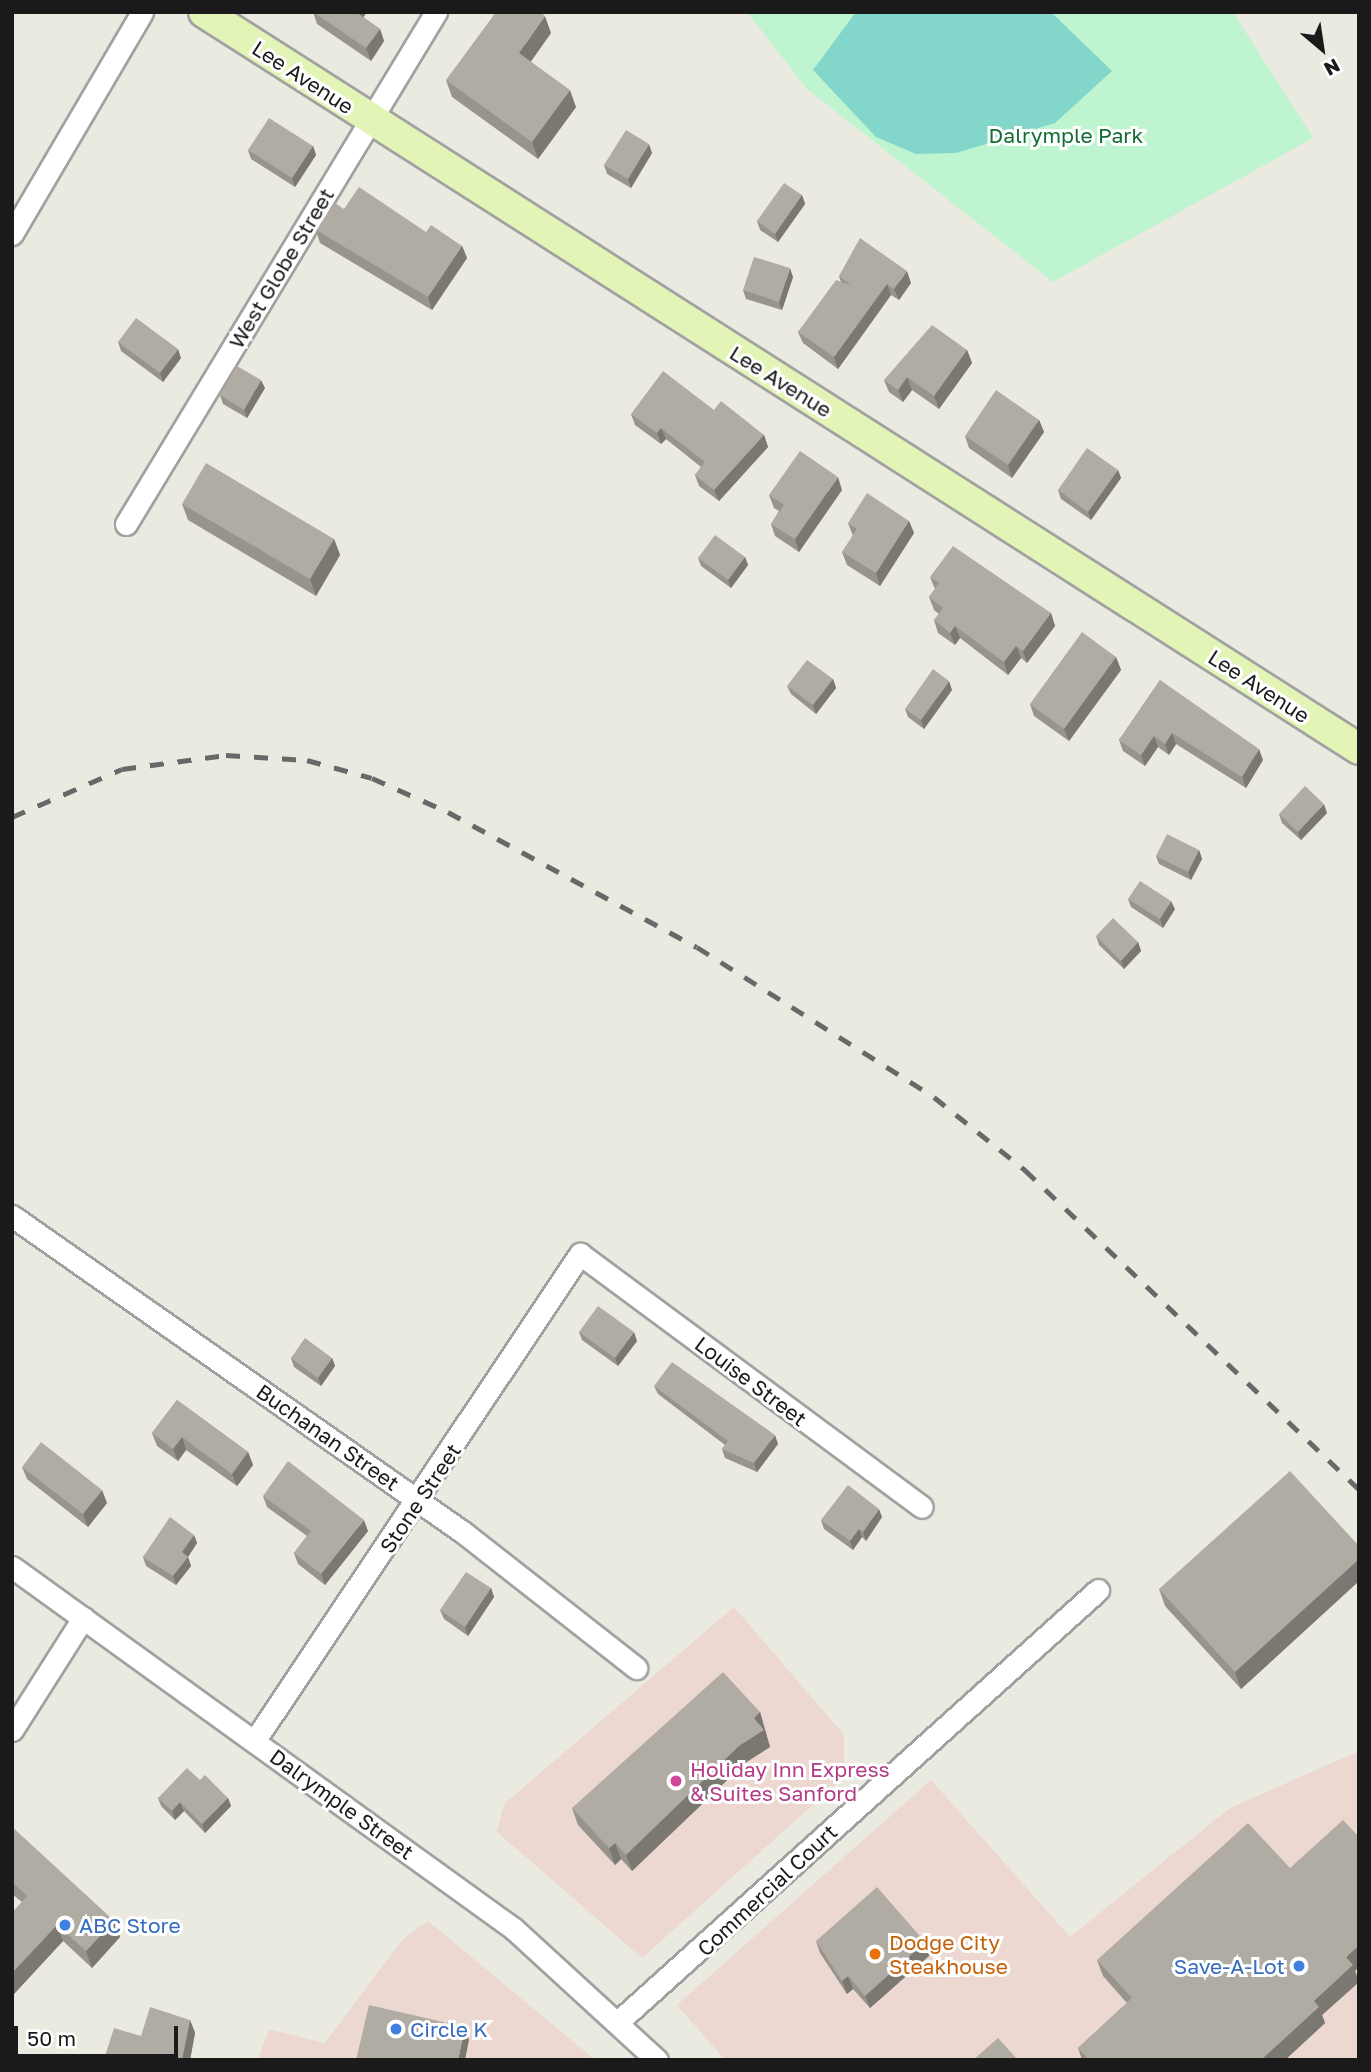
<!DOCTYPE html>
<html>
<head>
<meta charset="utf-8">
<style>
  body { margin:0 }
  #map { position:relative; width:1371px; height:2072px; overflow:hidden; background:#ebeae0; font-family:"Golos Text",sans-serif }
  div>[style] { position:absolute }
  .commercial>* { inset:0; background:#ecd8d0 }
  .park>* { inset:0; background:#bff4d0 }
  .pitch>* { inset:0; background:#83d6ca }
  .roads { filter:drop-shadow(2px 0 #a1a1a1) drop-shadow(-2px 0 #a1a1a1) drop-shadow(0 2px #a1a1a1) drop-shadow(0 -2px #a1a1a1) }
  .street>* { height:21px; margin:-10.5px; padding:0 10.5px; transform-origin:10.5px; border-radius:10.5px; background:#fff }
  .secondary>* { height:30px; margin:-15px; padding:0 15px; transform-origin:15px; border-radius:15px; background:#e2f4b6 }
  .rail>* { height:5px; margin-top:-2.5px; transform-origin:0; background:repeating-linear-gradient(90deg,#686868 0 14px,transparent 0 28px) }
  .wall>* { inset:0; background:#97948c }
  .shaded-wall>* { inset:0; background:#7b7872 }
  .building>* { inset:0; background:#b0aca3 }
  .dots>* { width:19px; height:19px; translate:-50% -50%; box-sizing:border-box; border:4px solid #fff; border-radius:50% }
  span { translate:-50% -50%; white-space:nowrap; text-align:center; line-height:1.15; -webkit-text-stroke:6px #fff; paint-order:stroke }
  .street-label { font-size:21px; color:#1a1a1a }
  .park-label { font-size:21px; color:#126e30 }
  .hotel-label { font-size:21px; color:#b23c85 }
  .left { translate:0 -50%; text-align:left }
  .shop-label { font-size:21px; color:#366cbe }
  .right { translate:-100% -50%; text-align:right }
  .food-label { font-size:21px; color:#c56008 }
  .frame { position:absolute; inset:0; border:14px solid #1a1a1a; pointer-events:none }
  .north { position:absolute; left:1287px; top:14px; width:70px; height:70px; -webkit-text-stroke:5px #fff; paint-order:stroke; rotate:151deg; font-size:19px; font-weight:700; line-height:28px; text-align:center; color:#1a1a1a }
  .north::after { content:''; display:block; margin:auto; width:24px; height:32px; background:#1a1a1a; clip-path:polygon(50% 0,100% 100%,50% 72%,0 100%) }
  .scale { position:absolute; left:14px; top:2026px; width:164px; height:32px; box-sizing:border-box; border:4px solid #1a1a1a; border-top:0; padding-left:9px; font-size:21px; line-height:24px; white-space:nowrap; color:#1a1a1a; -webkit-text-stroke:5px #fff; paint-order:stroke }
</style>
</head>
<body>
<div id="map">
  <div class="commercial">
    <div style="clip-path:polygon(734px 1607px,844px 1735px,844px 1777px,642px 1958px,497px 1832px,504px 1804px)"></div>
    <div style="clip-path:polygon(1359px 1751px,1359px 2060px,725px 2060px,677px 2005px,931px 1780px,1070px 1937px,1230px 1808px)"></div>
    <div style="clip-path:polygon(428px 1921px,593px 2058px,258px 2060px,269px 2029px,325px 2043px,404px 1938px)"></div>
  </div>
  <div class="park">
    <div style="clip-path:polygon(747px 12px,1233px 12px,1313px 138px,1053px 282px,807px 89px)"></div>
  </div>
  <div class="pitch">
    <div style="clip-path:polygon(856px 12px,1051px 12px,1112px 71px,1055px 123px,956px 153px,916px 154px,876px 137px,813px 70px)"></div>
  </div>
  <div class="roads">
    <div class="street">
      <div style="left:12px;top:234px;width:257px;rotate:-59.6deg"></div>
      <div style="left:126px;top:524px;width:599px;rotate:-58.81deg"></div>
      <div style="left:12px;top:1216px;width:552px;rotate:35.04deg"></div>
      <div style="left:464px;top:1533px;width:219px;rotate:38.1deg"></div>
      <div style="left:12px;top:1567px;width:619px;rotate:35.8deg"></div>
      <div style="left:514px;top:1929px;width:194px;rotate:42.5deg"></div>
      <div style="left:12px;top:1730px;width:133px;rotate:-57.6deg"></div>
      <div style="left:255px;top:1740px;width:585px;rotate:-56.23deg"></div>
      <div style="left:580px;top:1254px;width:425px;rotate:36.5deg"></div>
      <div style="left:620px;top:2020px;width:643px;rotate:-41.97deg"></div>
    </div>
    <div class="secondary">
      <div style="left:204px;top:12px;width:1370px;rotate:32.54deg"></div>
    </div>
  </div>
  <div class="rail">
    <div style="left:12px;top:817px;width:120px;rotate:-23.6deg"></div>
    <div style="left:122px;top:769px;width:105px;rotate:-7.7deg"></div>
    <div style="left:226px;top:755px;width:81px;rotate:3.5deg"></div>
    <div style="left:307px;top:760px;width:67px;rotate:15.5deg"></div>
    <div style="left:372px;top:778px;width:83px;rotate:24.1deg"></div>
    <div style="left:448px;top:812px;width:283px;rotate:28.5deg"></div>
    <div style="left:697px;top:947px;width:280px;rotate:32.3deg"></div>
    <div style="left:934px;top:1097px;width:117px;rotate:38.7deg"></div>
    <div style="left:1025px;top:1170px;width:462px;rotate:43.7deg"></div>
  </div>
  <div class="wall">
    <div style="clip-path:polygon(313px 12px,363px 17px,380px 29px,384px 41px,371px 61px,317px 24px)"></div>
    <div style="clip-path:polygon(551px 33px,530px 62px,576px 107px,538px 159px,452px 97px,446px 80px)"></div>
    <div style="clip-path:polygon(313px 146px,316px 155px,295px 187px,251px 159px,248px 150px)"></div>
    <div style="clip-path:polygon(652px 153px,631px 188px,607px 174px,604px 165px)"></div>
    <div style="clip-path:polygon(802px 195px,805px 204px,778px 242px,760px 230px,757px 221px)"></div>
    <div style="clip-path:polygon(344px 209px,426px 232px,462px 246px,467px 258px,432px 310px,320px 243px,316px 230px)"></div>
    <div style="clip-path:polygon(839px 276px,911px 283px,899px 300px,891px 295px,838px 369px,803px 343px,798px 332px,841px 282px)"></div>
    <div style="clip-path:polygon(793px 277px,782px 310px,746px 299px,743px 290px)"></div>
    <div style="clip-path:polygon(118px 342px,181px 358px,163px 382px,121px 351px)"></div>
    <div style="clip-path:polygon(967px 350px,972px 363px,939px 409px,912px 390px,903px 402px,889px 392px,884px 380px)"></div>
    <div style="clip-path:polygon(265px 388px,247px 418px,223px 404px,220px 395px)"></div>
    <div style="clip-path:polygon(714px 410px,764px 435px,768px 447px,719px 501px,699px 486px,695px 475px,701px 467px,666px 439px,661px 444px,635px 425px,631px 414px)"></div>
    <div style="clip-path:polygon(1039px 420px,1044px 432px,1012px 478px,969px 448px,965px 436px)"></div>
    <div style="clip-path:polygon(1118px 470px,1121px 478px,1091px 520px,1061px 499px,1058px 490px)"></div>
    <div style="clip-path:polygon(842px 490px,799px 552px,775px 536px,771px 524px,779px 511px,774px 508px,769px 495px)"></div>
    <div style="clip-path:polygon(182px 504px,334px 539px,340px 555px,316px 596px,188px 520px)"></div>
    <div style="clip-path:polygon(909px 521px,914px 533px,880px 586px,847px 565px,842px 552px,853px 536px,848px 523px)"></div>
    <div style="clip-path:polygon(745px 557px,748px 565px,731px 588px,701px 566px,698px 558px)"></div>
    <div style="clip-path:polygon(930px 577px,1051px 613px,1055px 626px,1027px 663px,1021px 658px,1008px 675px,960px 638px,955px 645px,938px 633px,934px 620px,939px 614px,934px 610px,929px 597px,935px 589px)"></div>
    <div style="clip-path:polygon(1116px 657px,1121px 670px,1069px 741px,1034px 716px,1030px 704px)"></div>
    <div style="clip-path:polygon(833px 679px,836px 688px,816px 714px,791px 694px,787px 686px)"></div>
    <div style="clip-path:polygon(1160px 680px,1263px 760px,1246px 788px,1176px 744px,1169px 755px,1158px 747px,1145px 766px,1123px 751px,1119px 740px)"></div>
    <div style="clip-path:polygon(952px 690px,924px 729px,908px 717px,905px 709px)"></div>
    <div style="clip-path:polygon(1327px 813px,1301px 840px,1282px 823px,1279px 814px)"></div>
    <div style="clip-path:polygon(1199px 850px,1202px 859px,1191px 880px,1159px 864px,1156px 856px)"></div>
    <div style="clip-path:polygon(1128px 899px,1175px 909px,1163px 928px,1131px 907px)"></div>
    <div style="clip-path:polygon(1096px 936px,1138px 942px,1141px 951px,1124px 969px,1099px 945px)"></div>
    <div style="clip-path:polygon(579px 1332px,637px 1341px,618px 1366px,582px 1340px)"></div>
    <div style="clip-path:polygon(291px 1358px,332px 1358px,335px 1366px,321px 1386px,294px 1367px)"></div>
    <div style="clip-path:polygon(654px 1386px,778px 1444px,757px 1472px,725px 1458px,722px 1449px,725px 1445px,658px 1394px)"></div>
    <div style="clip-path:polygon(177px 1400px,248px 1452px,253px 1465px,237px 1486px,186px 1450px,178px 1461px,157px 1446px,152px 1433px)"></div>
    <div style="clip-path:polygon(22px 1467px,107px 1503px,88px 1527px,27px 1479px)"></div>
    <div style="clip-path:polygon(263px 1496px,368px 1531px,325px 1585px,298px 1564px,294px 1553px,307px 1536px,267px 1507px)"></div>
    <div style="clip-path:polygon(882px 1517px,866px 1541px,862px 1537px,853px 1550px,824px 1529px,821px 1520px)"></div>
    <div style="clip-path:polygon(194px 1535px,197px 1543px,188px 1557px,191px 1566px,176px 1585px,146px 1566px,143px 1557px)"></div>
    <div style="clip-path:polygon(1359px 1546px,1359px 1581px,1241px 1689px,1165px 1606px,1159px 1589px)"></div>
    <div style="clip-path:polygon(491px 1588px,494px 1597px,468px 1636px,444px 1619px,440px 1610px)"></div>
    <div style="clip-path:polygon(760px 1712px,770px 1747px,745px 1763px,632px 1871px,621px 1859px,615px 1865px,578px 1825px,572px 1808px)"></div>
    <div style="clip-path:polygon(200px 1780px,228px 1798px,231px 1806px,205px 1833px,184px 1811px,175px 1820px,161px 1806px,158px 1798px)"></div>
    <div style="clip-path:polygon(12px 1827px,114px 1921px,120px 1937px,92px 1968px,63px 1941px,14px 1994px,12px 1992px,12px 1913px,22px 1902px,12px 1894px)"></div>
    <div style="clip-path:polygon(816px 1941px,930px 1955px,870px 2008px,853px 1989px,847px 1994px,820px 1953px)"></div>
    <div style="clip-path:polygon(1097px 1960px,1355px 1971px,1359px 1982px,1322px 2015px,1325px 2023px,1285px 2060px,1082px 2060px,1078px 2048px,1127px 2003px,1103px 1976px)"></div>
    <div style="clip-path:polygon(190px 2020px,195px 2033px,190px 2060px,109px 2060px,106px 2053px,141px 2036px)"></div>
  </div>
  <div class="shaded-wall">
    <div style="clip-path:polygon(355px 12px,367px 12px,359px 24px)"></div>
    <div style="clip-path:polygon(545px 16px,551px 33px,525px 70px,519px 53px)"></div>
    <div style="clip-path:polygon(380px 29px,384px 41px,371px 61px,366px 48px)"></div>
    <div style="clip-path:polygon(570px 90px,576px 107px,538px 159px,532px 142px)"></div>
    <div style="clip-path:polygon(649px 144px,652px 153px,631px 188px,628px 179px)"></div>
    <div style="clip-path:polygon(313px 146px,316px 155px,295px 187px,292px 178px)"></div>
    <div style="clip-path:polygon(802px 195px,805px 204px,778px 242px,775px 234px)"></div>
    <div style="clip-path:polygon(462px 246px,467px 258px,432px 310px,428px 297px)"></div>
    <div style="clip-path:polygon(790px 268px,793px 277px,782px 310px,779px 302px)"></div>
    <div style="clip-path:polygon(907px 271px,911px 283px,899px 300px,894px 289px)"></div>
    <div style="clip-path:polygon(887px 284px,891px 295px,838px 369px,834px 357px)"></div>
    <div style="clip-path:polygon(178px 349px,181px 358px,163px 382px,160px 373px)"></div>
    <div style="clip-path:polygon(967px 350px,972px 363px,939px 409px,934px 396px)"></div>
    <div style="clip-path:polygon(907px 377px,912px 390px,903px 402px,898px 390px)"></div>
    <div style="clip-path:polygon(261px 380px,265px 388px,247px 418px,244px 410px)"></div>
    <div style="clip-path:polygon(1039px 420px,1044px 432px,1012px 478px,1008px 465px)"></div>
    <div style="clip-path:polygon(661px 428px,666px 439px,661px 444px,657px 433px)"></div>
    <div style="clip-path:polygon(764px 435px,768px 447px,719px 501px,714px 490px)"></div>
    <div style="clip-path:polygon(1118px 470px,1121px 478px,1091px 520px,1088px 512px)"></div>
    <div style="clip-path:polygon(838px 477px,842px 490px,799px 552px,795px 539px)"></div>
    <div style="clip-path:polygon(909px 521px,914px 533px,880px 586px,876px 573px)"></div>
    <div style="clip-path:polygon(334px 539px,340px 555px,316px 596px,310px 579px)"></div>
    <div style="clip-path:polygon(745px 557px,748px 565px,731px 588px,728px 580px)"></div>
    <div style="clip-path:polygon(1051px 613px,1055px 626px,1027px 663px,1023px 651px)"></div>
    <div style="clip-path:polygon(955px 626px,960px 638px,955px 645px,950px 633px)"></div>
    <div style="clip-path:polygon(1016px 646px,1021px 658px,1008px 675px,1004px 662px)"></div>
    <div style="clip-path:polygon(1116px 657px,1121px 670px,1069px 741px,1064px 729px)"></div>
    <div style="clip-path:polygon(833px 679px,836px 688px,816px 714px,813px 705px)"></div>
    <div style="clip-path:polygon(949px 681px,952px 690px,924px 729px,921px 720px)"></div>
    <div style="clip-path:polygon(1172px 733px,1176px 744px,1169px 755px,1165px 744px)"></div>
    <div style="clip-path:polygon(1154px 736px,1158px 747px,1145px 766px,1141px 755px)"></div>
    <div style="clip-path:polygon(1259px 749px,1263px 760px,1246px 788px,1242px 777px)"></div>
    <div style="clip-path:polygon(1324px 804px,1327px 813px,1301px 840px,1298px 832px)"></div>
    <div style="clip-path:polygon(1199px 850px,1202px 859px,1191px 880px,1188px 872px)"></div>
    <div style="clip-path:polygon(1171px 901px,1175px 909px,1163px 928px,1160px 919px)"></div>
    <div style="clip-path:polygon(1138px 942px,1141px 951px,1124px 969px,1121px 961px)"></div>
    <div style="clip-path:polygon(634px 1332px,637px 1341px,618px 1366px,615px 1358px)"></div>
    <div style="clip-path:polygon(332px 1358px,335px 1366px,321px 1386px,318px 1378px)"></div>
    <div style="clip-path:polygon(775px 1435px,778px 1444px,757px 1472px,754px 1463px)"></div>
    <div style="clip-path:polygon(182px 1437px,186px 1450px,178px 1461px,173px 1449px)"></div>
    <div style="clip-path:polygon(248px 1452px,253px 1465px,237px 1486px,232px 1474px)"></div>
    <div style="clip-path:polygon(102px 1490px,107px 1503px,88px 1527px,83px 1514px)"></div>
    <div style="clip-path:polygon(879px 1509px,882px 1517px,866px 1541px,863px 1532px)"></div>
    <div style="clip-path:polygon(364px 1520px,368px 1531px,325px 1585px,321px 1574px)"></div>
    <div style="clip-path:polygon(859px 1529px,862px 1537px,853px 1550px,850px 1541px)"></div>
    <div style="clip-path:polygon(194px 1535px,197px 1543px,186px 1560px,188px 1557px,191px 1566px,176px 1585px,173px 1576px,182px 1552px)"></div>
    <div style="clip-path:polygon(1359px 1559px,1359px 1581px,1241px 1689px,1235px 1672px)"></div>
    <div style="clip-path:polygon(491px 1588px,494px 1597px,468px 1636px,465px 1627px)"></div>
    <div style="clip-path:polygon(760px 1712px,770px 1747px,745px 1763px,632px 1871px,626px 1855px)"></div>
    <div style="clip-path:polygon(228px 1798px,231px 1806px,205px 1833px,202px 1824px)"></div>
    <div style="clip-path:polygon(180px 1802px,184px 1811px,175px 1820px,172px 1811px)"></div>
    <div style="clip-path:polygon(615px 1843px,621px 1859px,615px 1865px,609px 1848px)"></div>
    <div style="clip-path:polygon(114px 1921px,120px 1937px,92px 1968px,86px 1951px)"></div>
    <div style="clip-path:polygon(57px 1925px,63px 1941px,14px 1994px,12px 1988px,12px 1973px)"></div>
    <div style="clip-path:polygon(925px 1942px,930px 1955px,870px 2008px,865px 1996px)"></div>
    <div style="clip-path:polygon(1359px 1945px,1359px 1967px,1355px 1971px,1359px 1982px,1322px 2015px,1325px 2023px,1285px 2060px,1261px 2060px,1314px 2001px,1346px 1957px)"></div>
    <div style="clip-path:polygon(848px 1976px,853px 1989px,847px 1994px,842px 1981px)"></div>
    <div style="clip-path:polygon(190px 2020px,195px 2033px,190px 2060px,182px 2060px)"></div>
    <div style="clip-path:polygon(465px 2027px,469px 2040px,465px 2060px,458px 2060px)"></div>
  </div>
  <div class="building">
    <div style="clip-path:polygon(313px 12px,356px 12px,380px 29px,366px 48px)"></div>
    <div style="clip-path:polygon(496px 12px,540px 12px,545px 16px,519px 53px,570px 90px,532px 142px,446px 80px)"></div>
    <div style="clip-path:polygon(269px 118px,313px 146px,292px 178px,248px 150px)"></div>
    <div style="clip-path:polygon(626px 130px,649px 144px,628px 179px,604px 165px)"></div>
    <div style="clip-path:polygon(784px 183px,802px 195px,775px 234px,757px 221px)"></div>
    <div style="clip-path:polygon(359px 187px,426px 232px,431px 225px,462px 246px,428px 297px,316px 230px,335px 203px,344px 209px)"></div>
    <div style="clip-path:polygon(860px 238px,907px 271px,894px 289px,887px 284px,834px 357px,798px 332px,836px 280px,851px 285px,839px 276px)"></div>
    <div style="clip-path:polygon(754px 257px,790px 268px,779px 302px,743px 290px)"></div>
    <div style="clip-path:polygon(136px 318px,178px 349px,160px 373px,118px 342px)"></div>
    <div style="clip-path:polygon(932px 325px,967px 350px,934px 396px,907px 377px,898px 390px,884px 380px)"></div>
    <div style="clip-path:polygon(237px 366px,261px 380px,244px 410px,220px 395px)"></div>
    <div style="clip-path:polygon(663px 371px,714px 410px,721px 401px,764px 435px,714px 490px,695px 475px,705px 462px,661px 428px,657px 433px,631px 414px)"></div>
    <div style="clip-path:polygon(996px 390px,1039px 420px,1008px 465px,965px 436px)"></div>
    <div style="clip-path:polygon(1087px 448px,1118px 470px,1088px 512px,1058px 490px)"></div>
    <div style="clip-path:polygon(800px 451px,838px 477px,795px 539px,771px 524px,784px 505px,769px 495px)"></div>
    <div style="clip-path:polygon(206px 463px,334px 539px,310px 579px,182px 504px)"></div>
    <div style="clip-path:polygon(867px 493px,909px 521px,876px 573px,842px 552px,857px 529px,848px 523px)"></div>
    <div style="clip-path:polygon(715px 535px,745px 557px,728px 580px,698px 558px)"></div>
    <div style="clip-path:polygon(953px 546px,1051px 613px,1023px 651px,1016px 646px,1004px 662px,955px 626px,950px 633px,934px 620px,943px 608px,929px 597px,939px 583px,930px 577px)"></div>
    <div style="clip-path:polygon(1082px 632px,1116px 657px,1064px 729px,1030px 704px)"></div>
    <div style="clip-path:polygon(807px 660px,833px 679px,813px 705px,787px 686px)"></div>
    <div style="clip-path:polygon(933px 669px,949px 681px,921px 720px,905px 709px)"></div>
    <div style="clip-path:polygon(1160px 680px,1259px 749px,1242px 777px,1172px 733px,1165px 744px,1154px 736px,1141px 755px,1119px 740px)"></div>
    <div style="clip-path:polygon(1305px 786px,1324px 804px,1298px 832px,1279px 814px)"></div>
    <div style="clip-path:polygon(1167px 834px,1199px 850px,1188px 872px,1156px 856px)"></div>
    <div style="clip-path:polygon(1140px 881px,1171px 901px,1160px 919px,1128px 899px)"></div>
    <div style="clip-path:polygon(1113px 918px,1138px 942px,1121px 961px,1096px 936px)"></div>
    <div style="clip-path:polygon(598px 1306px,634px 1332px,615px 1358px,579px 1332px)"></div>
    <div style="clip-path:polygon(305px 1338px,332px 1358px,318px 1378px,291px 1358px)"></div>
    <div style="clip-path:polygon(672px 1362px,775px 1435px,754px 1463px,722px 1449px,728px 1441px,654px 1386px)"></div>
    <div style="clip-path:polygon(177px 1400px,248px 1452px,232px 1474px,182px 1437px,173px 1449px,152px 1433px)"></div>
    <div style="clip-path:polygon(41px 1442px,102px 1490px,83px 1514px,22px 1467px)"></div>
    <div style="clip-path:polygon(288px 1461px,364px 1520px,321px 1574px,294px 1553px,311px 1531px,263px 1496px)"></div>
    <div style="clip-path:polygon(1290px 1471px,1359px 1546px,1359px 1559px,1235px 1672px,1159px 1589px)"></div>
    <div style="clip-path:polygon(848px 1485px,879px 1509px,863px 1532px,859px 1529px,850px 1541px,821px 1520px)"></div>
    <div style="clip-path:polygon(170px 1517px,194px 1535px,182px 1552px,188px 1557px,173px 1576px,143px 1557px)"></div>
    <div style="clip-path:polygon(466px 1572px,491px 1588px,465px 1627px,440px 1610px)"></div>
    <div style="clip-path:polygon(723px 1672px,760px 1712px,754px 1718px,764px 1730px,739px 1746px,626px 1855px,615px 1843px,609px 1848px,572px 1808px)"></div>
    <div style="clip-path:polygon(187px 1768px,200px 1780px,205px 1775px,228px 1798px,202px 1824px,180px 1802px,172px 1811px,158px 1798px)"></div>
    <div style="clip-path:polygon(1343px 1820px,1359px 1837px,1359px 1945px,1346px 1957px,1353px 1965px,1314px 2001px,1319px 2007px,1261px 2060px,1089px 2060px,1078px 2048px,1132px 1998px,1097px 1960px,1248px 1823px,1290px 1868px)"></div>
    <div style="clip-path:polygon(12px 1827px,114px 1921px,86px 1951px,57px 1925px,12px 1973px,12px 1913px,27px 1896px,12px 1882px)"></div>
    <div style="clip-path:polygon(877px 1887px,925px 1942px,865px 1996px,848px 1976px,842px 1981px,816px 1941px)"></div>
    <div style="clip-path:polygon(369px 2005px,465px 2027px,458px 2060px,356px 2060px)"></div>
    <div style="clip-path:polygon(150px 2007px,190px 2020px,182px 2060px,127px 2060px,106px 2053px,114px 2028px,141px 2036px)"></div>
    <div style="clip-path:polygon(998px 2038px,1018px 2060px,973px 2060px)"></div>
  </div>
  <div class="dots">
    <div style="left:676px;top:1781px;background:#d1479c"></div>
    <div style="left:65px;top:1925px;background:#3f7fe0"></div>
    <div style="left:875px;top:1954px;background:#e8710a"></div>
    <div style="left:1299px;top:1966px;background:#3f7fe0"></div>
    <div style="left:396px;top:2029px;background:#3f7fe0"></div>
  </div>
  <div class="street-label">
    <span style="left:303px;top:77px;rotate:33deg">Lee Avenue</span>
    <span style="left:281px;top:268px;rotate:-59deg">West Globe Street</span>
    <span style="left:781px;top:381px;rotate:32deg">Lee Avenue</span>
    <span style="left:1259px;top:686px;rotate:33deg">Lee Avenue</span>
    <span style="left:751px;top:1381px;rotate:37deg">Louise Street</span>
    <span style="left:328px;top:1437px;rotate:35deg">Buchanan Street</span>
    <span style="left:420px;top:1498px;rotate:-56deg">Stone Street</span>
    <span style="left:342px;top:1804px;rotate:36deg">Dalrymple Street</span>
    <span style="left:767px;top:1890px;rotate:-43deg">Commercial Court</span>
  </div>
  <div class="park-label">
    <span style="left:1066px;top:135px">Dalrymple Park</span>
  </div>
  <div class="hotel-label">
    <span class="left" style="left:690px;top:1781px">Holiday Inn Express<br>&amp; Suites Sanford</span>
  </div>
  <div class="shop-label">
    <span class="left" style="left:79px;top:1925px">ABC Store</span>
    <span class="right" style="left:1285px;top:1966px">Save-A-Lot</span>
    <span class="left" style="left:410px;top:2029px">Circle K</span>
  </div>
  <div class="food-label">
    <span class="left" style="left:889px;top:1954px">Dodge City<br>Steakhouse</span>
  </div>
  <div class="frame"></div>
  <div class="north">N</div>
  <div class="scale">50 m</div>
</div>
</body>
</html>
